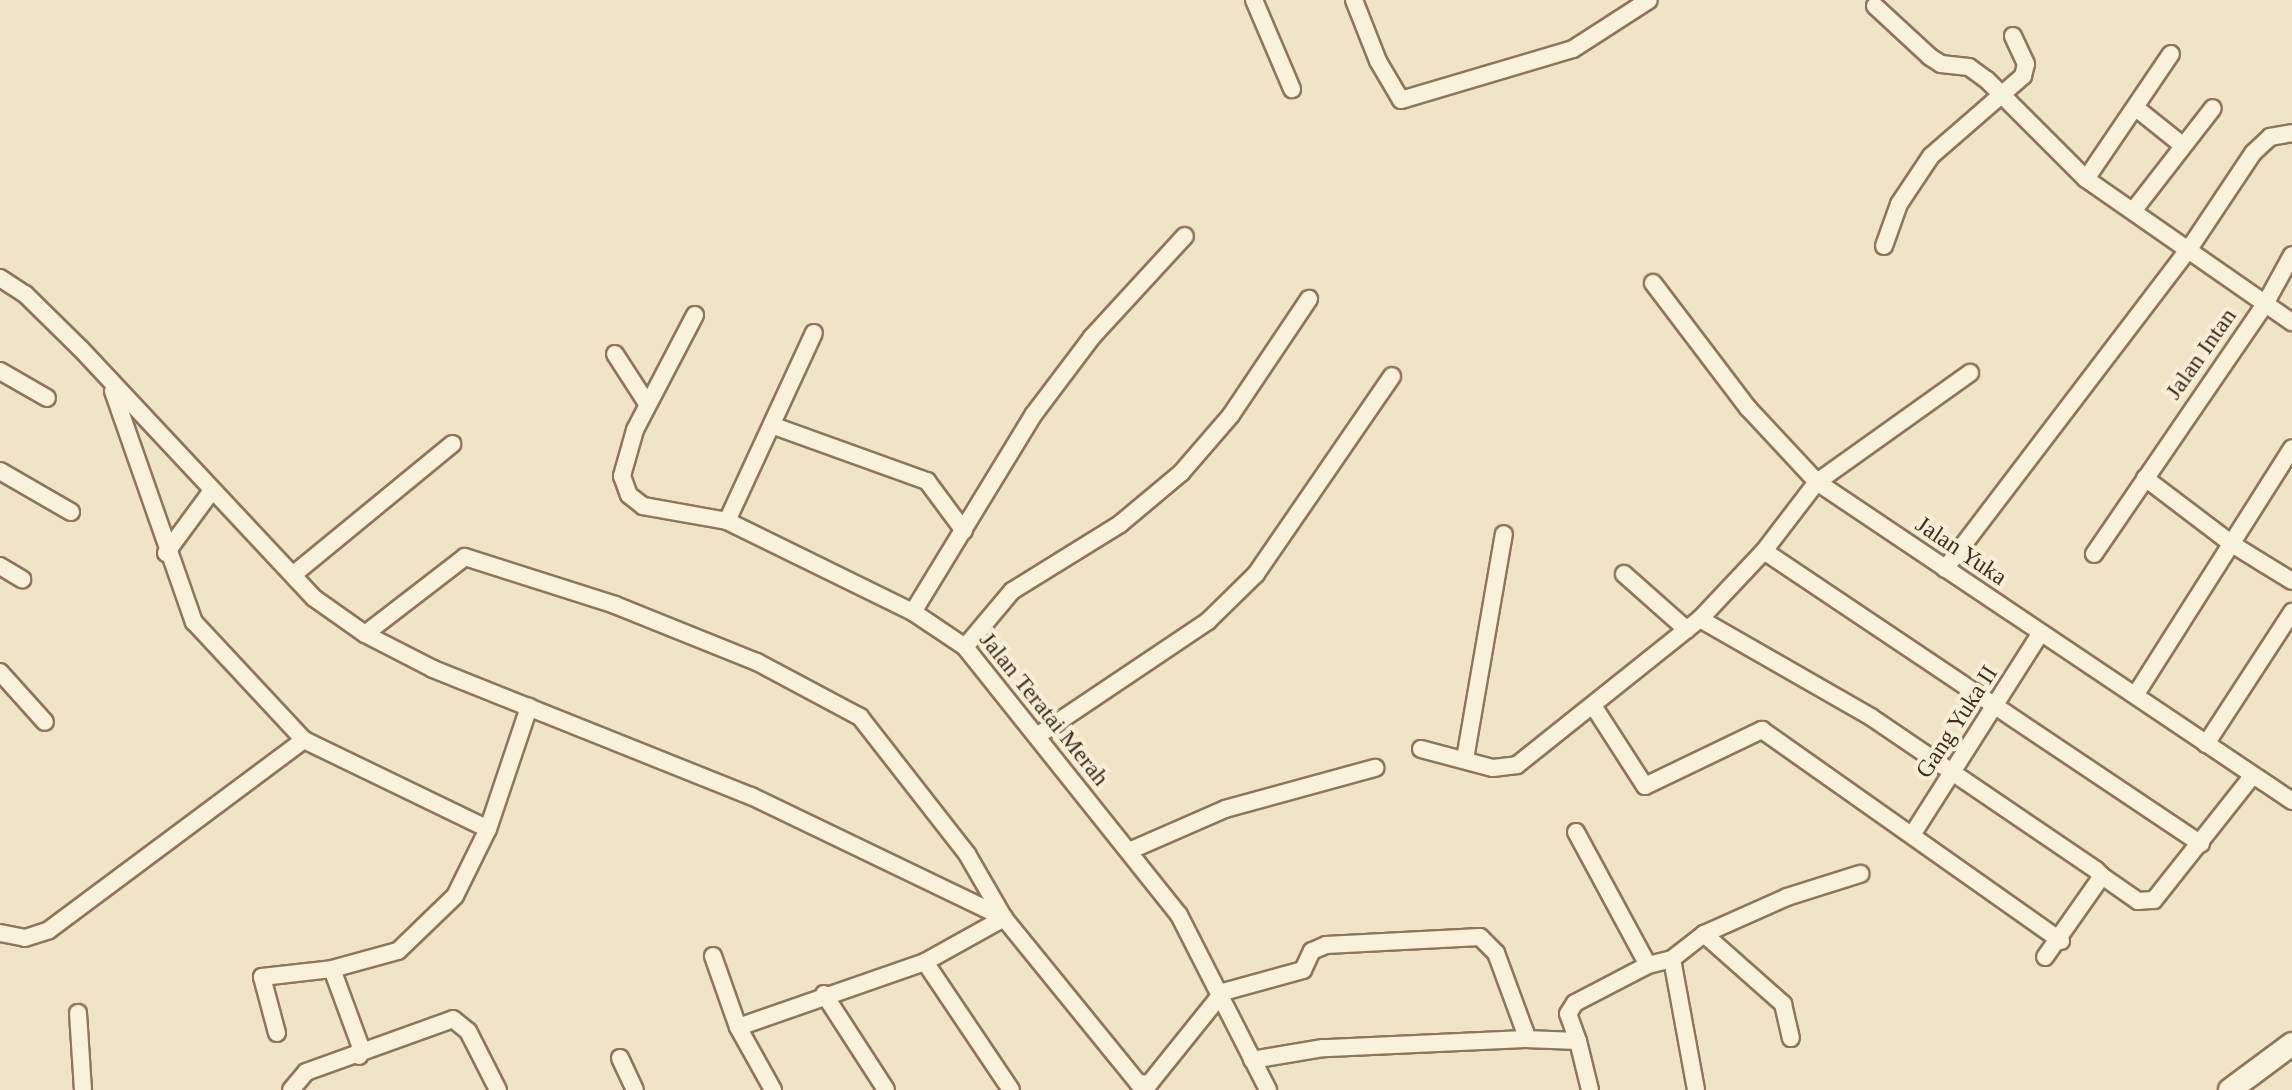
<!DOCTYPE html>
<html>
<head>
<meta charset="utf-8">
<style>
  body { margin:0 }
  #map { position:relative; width:2292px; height:1090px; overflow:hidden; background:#f0e4c8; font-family:Georgia,serif }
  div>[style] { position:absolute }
  .roads { filter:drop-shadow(2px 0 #8d765c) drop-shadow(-2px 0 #8d765c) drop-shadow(0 2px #8d765c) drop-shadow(0 -2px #8d765c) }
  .street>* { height:16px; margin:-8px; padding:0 8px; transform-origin:8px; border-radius:8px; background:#faf1dc }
  .secondary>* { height:22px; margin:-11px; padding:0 11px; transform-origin:11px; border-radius:11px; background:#faf1dc }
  span { translate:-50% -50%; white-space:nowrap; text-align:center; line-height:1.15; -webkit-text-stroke:8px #f7eed8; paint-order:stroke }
  .street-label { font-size:24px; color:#3d2e20 }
</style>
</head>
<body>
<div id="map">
  <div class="roads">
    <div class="street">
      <div style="left:1254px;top:0;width:97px;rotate:66.9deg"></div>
      <div style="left:1354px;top:0;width:66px;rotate:68.5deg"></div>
      <div style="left:1378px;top:61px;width:45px;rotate:59.5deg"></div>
      <div style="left:1401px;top:100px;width:179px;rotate:-16.5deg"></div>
      <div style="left:1573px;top:49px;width:90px;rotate:-32.8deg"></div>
      <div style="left:1875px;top:6px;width:75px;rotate:42.8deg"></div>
      <div style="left:1930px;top:57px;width:13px;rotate:32deg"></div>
      <div style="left:1941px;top:64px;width:28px;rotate:6deg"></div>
      <div style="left:1969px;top:67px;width:22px;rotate:36deg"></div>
      <div style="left:1987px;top:80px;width:140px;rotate:45deg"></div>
      <div style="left:2086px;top:179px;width:251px;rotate:34.8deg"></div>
      <div style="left:2136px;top:108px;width:58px;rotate:38.7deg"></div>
      <div style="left:2086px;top:179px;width:151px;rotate:-55.8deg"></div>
      <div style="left:2133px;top:211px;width:130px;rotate:-52.2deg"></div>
      <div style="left:1884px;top:246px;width:45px;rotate:-70.3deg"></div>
      <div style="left:1899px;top:204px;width:58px;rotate:-56.3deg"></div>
      <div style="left:1931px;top:156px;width:122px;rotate:-41deg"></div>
      <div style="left:2023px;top:76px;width:12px;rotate:-76deg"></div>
      <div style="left:2026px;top:64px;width:31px;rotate:-115deg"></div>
      <div style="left:0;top:278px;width:30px;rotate:33deg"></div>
      <div style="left:25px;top:294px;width:78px;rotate:44.5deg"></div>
      <div style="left:81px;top:349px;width:341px;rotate:46.9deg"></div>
      <div style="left:314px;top:598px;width:62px;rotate:35.2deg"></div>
      <div style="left:365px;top:634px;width:76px;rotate:27.2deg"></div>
      <div style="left:433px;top:669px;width:342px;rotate:21.8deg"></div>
      <div style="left:751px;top:796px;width:281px;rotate:25.7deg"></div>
      <div style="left:1004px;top:918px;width:213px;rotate:50.9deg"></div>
      <div style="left:1138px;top:1083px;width:11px;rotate:5deg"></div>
      <div style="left:1149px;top:1084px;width:118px;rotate:-51.2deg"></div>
      <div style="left:1223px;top:992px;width:83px;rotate:-15.4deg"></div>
      <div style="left:1303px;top:970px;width:21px;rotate:-65deg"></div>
      <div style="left:1312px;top:951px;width:15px;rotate:-23deg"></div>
      <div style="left:1326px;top:945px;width:154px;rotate:-3deg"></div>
      <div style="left:1480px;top:937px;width:23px;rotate:45deg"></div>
      <div style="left:1496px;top:953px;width:84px;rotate:69.8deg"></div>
      <div style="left:1525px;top:1032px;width:7px;rotate:90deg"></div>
      <div style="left:1525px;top:1039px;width:202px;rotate:177.4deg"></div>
      <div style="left:1323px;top:1048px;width:72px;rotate:170.4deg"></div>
      <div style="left:1653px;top:283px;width:157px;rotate:52.8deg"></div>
      <div style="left:1748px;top:408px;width:101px;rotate:47deg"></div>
      <div style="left:1817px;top:482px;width:572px;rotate:33.88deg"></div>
      <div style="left:695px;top:315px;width:130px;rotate:117.6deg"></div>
      <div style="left:635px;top:430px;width:48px;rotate:105.8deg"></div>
      <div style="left:622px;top:476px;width:20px;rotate:70deg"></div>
      <div style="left:629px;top:495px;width:18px;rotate:38deg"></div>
      <div style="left:643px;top:506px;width:85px;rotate:10.1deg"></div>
      <div style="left:727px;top:521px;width:207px;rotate:26.1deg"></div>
      <div style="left:913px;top:612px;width:63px;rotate:33.9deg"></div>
      <div style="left:965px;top:647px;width:343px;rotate:51.4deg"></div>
      <div style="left:1179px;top:915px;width:196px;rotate:63deg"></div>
      <div style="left:615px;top:354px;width:57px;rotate:57.1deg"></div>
      <div style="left:0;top:371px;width:54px;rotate:29.9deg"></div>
      <div style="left:113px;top:391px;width:245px;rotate:70.7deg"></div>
      <div style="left:194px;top:622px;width:161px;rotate:47deg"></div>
      <div style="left:774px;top:426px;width:163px;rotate:19.8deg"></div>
      <div style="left:927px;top:481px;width:62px;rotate:53.5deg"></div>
      <div style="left:0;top:471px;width:82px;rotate:30deg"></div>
      <div style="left:2145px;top:478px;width:109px;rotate:37.2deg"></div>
      <div style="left:2232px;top:544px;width:70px;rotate:31.7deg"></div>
      <div style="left:727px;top:521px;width:207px;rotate:-65.2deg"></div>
      <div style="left:1764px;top:551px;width:526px;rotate:33.84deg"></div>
      <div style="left:166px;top:553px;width:76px;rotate:-53.6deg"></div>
      <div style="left:2094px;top:554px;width:301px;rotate:-55.6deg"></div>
      <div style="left:2264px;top:306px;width:58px;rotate:-61.2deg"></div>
      <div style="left:0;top:566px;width:26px;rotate:31deg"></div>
      <div style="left:1945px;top:569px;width:402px;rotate:-52.7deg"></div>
      <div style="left:2189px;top:249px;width:115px;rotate:-56.3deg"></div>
      <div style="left:2253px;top:153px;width:23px;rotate:-43deg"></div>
      <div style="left:2270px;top:137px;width:22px;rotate:-10deg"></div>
      <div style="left:294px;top:574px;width:205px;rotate:-39.4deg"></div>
      <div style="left:1624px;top:574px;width:84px;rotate:41.6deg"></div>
      <div style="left:913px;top:612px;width:232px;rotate:-58.6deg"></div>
      <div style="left:1034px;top:414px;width:96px;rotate:-53deg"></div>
      <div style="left:1092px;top:337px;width:137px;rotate:-47.4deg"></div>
      <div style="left:1700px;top:619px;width:197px;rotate:29.8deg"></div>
      <div style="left:1871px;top:717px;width:272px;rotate:34.2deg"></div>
      <div style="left:2096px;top:870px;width:8px;rotate:45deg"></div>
      <div style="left:2102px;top:876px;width:99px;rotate:125.1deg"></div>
      <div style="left:365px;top:634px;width:126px;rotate:-37.6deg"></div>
      <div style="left:465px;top:557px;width:157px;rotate:17.7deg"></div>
      <div style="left:615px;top:605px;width:153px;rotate:21.9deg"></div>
      <div style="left:757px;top:662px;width:117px;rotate:28.1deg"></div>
      <div style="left:860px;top:717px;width:174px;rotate:52deg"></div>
      <div style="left:967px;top:854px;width:74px;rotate:60deg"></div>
      <div style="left:1004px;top:918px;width:90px;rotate:150.9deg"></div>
      <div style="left:925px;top:962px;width:198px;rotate:160.8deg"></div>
      <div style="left:965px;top:647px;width:73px;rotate:-50deg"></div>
      <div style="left:1012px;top:591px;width:127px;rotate:-31.8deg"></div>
      <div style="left:1120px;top:524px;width:80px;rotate:-39.9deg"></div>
      <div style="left:1181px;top:473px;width:77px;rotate:-49.2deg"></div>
      <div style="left:1231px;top:415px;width:140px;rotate:-56.1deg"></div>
      <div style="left:0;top:672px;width:67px;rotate:48deg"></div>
      <div style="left:2136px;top:694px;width:291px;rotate:-57.6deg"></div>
      <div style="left:1594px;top:707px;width:94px;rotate:57.2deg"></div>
      <div style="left:1645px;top:786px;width:130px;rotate:-25.6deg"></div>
      <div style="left:1762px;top:730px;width:366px;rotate:35.2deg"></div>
      <div style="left:1037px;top:736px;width:206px;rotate:-33.9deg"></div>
      <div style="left:1208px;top:621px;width:67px;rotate:-44.4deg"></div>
      <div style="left:1256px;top:574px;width:240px;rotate:-55.5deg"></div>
      <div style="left:2206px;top:744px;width:158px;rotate:-56.9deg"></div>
      <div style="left:1421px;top:749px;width:74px;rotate:14.8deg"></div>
      <div style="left:1493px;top:768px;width:24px;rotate:-7deg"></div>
      <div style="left:1517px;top:765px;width:234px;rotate:-38.6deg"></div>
      <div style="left:1700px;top:619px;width:93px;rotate:-46.7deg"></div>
      <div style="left:1764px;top:551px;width:87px;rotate:-52.5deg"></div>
      <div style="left:1817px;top:482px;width:188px;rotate:-35.5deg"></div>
      <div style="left:1465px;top:759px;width:228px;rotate:-80.2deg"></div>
      <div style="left:1576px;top:832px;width:151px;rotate:61.6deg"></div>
      <div style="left:1912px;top:835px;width:238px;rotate:-57.5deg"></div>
      <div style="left:1129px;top:851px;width:105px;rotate:-23.6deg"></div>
      <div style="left:1225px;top:809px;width:156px;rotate:-15.3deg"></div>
      <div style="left:2102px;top:876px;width:44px;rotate:34.8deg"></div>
      <div style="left:2138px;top:901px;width:16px;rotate:-4deg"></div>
      <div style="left:2154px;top:900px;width:159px;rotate:-51.6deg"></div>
      <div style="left:0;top:933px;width:25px;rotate:11deg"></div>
      <div style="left:25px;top:938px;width:25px;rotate:-18deg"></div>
      <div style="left:49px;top:930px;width:318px;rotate:-36.7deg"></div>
      <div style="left:304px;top:740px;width:204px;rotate:25.8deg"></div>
      <div style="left:1704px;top:934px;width:106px;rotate:41.5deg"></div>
      <div style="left:1783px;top:1004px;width:35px;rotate:77deg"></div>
      <div style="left:713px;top:956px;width:75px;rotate:70.6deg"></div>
      <div style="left:738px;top:1027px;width:72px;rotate:60.9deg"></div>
      <div style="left:1672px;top:959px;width:133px;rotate:79.6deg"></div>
      <div style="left:925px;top:962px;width:154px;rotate:56.1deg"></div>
      <div style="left:332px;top:969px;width:81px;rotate:69.8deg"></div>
      <div style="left:360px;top:1045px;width:11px;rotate:95deg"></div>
      <div style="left:824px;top:994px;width:114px;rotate:57.1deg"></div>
      <div style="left:78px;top:1013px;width:77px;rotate:86.3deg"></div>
      <div style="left:277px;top:1033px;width:58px;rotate:-105deg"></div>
      <div style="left:262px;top:977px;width:70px;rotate:-6.5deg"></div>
      <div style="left:332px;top:969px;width:68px;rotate:-15.3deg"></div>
      <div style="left:398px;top:951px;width:79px;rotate:-44deg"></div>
      <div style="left:455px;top:896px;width:75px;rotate:-63.8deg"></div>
      <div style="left:488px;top:829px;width:129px;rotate:-71.4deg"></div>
      <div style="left:1525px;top:1039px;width:53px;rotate:2.2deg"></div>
      <div style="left:1578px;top:1041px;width:50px;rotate:76.2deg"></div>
      <div style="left:1578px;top:1041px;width:29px;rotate:-110deg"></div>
      <div style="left:1568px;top:1014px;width:13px;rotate:-58deg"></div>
      <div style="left:1575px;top:1003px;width:82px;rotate:-27.5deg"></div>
      <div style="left:1648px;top:965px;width:25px;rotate:-14deg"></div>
      <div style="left:1672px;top:959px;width:41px;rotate:-38deg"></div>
      <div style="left:1704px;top:934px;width:91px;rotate:-24deg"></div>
      <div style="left:1787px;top:897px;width:77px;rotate:-17.5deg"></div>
      <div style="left:620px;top:1058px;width:35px;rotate:65deg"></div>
      <div style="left:291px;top:1090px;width:23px;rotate:-50deg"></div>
      <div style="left:306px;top:1072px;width:156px;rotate:-19.8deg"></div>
      <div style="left:453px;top:1019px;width:19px;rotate:39deg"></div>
      <div style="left:468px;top:1031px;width:66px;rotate:63deg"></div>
    </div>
    <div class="secondary">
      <div style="left:2230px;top:1090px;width:77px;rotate:-36.6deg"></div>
    </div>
  </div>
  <div class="street-label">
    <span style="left:2201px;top:354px;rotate:-55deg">Jalan Intan</span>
    <span style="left:1961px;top:551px;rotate:34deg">Jalan Yuka</span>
    <span style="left:1044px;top:709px;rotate:51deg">Jalan Teratai Merah</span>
    <span style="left:1957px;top:722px;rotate:-57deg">Gang Yuka II</span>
  </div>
</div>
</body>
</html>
